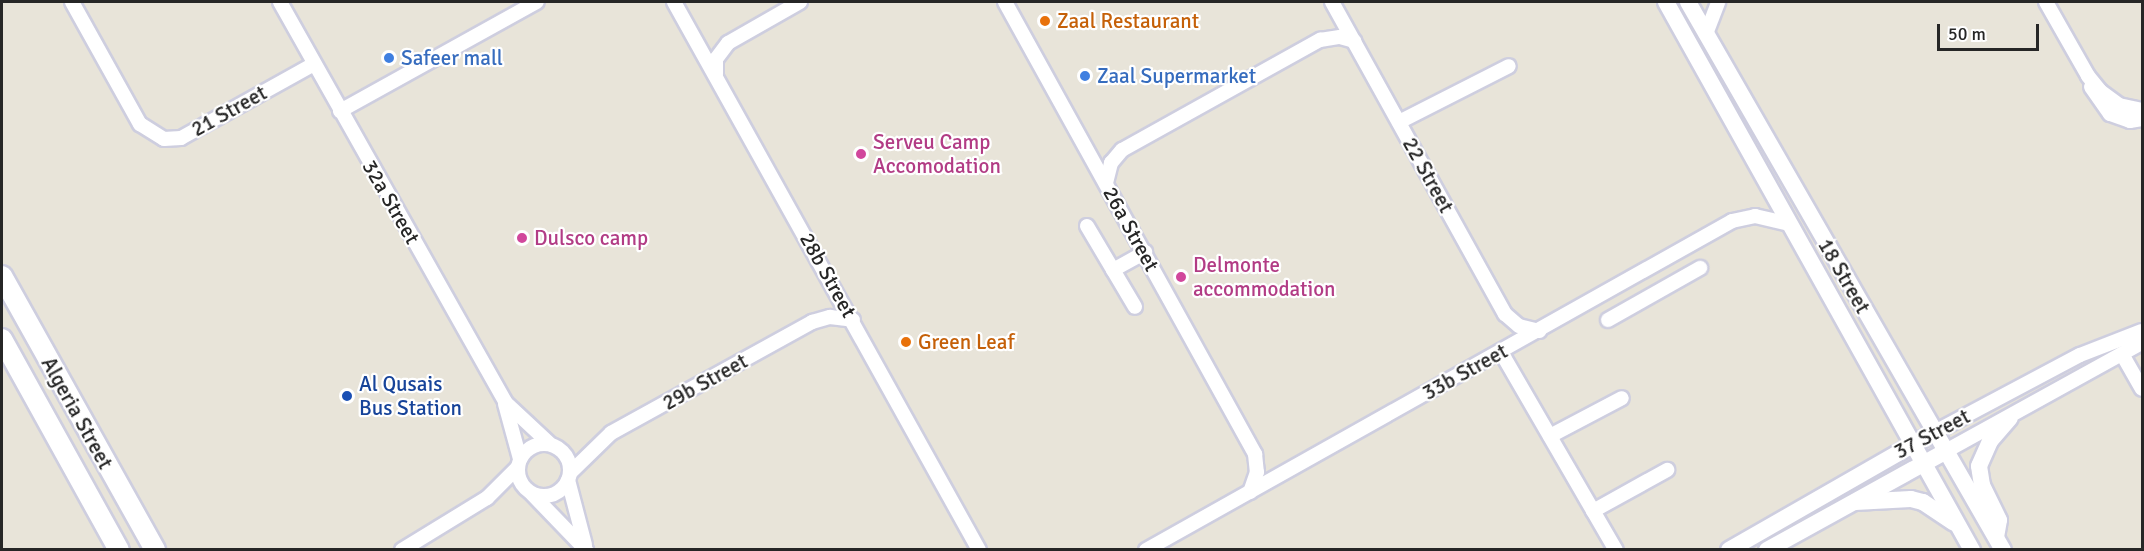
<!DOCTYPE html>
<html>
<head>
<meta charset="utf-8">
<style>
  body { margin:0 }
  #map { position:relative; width:2144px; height:551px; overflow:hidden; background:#e8e4d9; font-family:Signika,sans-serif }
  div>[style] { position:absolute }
  .roads { filter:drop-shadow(2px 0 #cecedf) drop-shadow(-2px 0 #cecedf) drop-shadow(0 2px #cecedf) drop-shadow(0 -2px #cecedf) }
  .minor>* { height:14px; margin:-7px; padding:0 7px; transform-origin:7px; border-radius:7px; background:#fff }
  .minor>.ring { margin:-7px; padding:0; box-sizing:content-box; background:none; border:14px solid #fff; border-radius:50% }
  .tertiary>* { height:16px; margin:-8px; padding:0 8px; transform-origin:8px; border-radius:8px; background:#fff }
  .secondary>* { height:20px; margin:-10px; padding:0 10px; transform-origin:10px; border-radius:10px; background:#fff }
  .dots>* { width:16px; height:16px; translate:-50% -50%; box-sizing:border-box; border:3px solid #fff; border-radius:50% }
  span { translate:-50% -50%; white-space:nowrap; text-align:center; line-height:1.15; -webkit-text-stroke:4.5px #fff; paint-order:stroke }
  .food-label { font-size:21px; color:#c56008 }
  .left { translate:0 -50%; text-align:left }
  .shop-label { font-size:21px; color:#366cbe }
  .street-label { font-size:21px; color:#262626 }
  .hotel-label { font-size:21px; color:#b23c85 }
  .transit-label { font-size:21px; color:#164399 }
  .frame { position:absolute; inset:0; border:3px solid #262626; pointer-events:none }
  .scale { position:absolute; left:1937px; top:24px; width:102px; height:27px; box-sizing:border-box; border:3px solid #262626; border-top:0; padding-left:8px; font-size:18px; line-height:21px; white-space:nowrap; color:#262626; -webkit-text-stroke:4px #fff; paint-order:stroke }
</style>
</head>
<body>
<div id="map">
  <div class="roads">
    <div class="minor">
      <div style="left:72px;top:2px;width:140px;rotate:60.9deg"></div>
      <div style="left:140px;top:124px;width:28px;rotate:32deg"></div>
      <div style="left:164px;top:139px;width:17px;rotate:-3deg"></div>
      <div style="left:181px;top:138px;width:152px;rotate:-29.1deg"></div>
      <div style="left:280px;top:2px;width:459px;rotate:60.6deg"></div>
      <div style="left:505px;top:402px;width:62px;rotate:43deg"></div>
      <div style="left:674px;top:2px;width:627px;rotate:60.9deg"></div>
      <div style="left:1005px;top:2px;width:517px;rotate:61.05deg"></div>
      <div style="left:1255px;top:454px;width:18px;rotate:84deg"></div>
      <div style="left:1257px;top:472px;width:21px;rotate:109deg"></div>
      <div style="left:1332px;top:2px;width:357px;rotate:61deg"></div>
      <div style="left:1505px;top:314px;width:18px;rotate:41deg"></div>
      <div style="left:1519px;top:326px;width:21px;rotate:14deg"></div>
      <div style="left:2046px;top:2px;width:85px;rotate:60.4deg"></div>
      <div style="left:2088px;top:76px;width:19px;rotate:51deg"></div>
      <div style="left:2100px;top:91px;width:24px;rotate:36deg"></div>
      <div style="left:2119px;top:105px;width:24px;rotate:12deg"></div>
      <div style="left:1706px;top:34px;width:34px;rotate:-69deg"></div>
      <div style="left:716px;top:74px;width:15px;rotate:-90deg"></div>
      <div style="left:716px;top:59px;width:20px;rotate:-53deg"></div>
      <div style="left:728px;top:43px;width:83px;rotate:-29.7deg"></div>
      <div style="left:2091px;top:87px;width:33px;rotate:55deg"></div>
      <div style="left:2110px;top:114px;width:21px;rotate:19deg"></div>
      <div style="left:2130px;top:121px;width:12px;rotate:-9deg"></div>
      <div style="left:340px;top:111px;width:225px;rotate:-29deg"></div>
      <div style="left:1399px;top:122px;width:123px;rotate:-27deg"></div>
      <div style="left:1106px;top:183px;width:21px;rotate:-76deg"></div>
      <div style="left:1111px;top:163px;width:17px;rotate:-50deg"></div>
      <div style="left:1122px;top:150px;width:227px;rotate:-29.1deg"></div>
      <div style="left:1320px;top:40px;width:20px;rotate:-9deg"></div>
      <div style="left:1340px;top:37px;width:15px;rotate:16deg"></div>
      <div style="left:1087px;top:226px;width:94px;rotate:59.3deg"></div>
      <div style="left:1113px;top:270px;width:37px;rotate:-29deg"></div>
      <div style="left:1608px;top:320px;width:106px;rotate:-29.5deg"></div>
      <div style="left:1501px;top:352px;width:229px;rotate:59.9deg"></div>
      <div style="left:2122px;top:354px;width:40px;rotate:60.3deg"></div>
      <div style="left:505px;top:404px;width:57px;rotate:74.7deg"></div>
      <div style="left:1935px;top:432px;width:164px;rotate:-28deg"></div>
      <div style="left:2080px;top:355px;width:66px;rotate:-21.2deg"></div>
      <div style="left:1550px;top:436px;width:81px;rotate:-27.8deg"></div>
      <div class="ring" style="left:518px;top:444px;width:38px;height:38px"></div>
      <div style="left:1946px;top:451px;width:224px;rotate:-28.9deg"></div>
      <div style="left:570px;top:473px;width:57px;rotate:-44.3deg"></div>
      <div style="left:611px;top:433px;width:230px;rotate:-28.9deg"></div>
      <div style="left:812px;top:322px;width:19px;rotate:-16deg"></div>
      <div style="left:830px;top:317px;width:23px;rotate:7deg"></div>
      <div style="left:568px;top:480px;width:67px;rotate:75.3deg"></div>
      <div style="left:532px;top:494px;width:78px;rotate:46deg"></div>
      <div style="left:1593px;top:511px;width:85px;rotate:-29deg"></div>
      <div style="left:402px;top:550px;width:100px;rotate:-31.5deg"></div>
      <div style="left:487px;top:498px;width:44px;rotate:-45deg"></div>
      <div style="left:1146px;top:550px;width:672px;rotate:-29.31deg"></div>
      <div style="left:1732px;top:221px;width:24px;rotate:-12deg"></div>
      <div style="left:1755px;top:216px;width:36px;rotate:13deg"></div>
    </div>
    <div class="tertiary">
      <div style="left:1666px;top:2px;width:628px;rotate:60.82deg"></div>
      <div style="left:1688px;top:2px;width:632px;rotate:60.11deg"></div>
      <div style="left:1855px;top:502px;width:56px;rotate:-3.1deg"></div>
      <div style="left:1911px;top:499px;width:12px;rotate:14deg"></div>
      <div style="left:1923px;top:502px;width:37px;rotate:34deg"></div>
      <div style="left:1996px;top:537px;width:17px;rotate:-80deg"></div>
      <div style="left:1999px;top:520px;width:39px;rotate:-116deg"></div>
      <div style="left:1982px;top:485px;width:19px;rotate:-99deg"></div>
      <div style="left:1979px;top:466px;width:27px;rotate:-66deg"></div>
      <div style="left:1990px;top:441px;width:30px;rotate:-49deg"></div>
      <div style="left:1729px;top:550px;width:237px;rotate:-29.8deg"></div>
      <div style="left:1767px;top:550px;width:205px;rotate:-28.9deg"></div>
    </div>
    <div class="secondary">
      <div style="left:2px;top:276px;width:314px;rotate:60.8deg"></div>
      <div style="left:2px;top:339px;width:241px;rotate:61deg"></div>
    </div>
  </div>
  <div class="dots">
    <div style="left:1045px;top:21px;background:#e8710a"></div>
    <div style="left:389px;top:58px;background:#3f7fe0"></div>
    <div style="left:1085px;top:76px;background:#3f7fe0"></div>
    <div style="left:861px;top:154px;background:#d1479c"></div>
    <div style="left:522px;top:238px;background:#d1479c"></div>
    <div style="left:1181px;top:277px;background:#d1479c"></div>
    <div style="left:906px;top:342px;background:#e8710a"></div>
    <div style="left:347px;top:396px;background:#1a4fb4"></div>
  </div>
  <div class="food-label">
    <span class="left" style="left:1057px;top:21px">Zaal Restaurant</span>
    <span class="left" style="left:918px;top:342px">Green Leaf</span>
  </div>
  <div class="shop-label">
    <span class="left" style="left:401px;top:58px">Safeer mall</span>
    <span class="left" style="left:1097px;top:76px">Zaal Supermarket</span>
  </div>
  <div class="street-label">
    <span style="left:229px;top:111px;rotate:-29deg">21 Street</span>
    <span style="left:1428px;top:175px;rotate:61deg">22 Street</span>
    <span style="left:391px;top:202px;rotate:60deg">32a Street</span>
    <span style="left:1131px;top:229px;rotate:61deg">26a Street</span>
    <span style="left:828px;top:275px;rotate:61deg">28b Street</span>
    <span style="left:1844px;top:276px;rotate:60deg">18 Street</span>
    <span style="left:1465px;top:372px;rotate:-29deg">33b Street</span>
    <span style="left:705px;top:382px;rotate:-29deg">29b Street</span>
    <span style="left:77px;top:413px;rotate:61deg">Algeria Street</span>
    <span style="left:1932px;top:434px;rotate:-28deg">37 Street</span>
  </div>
  <div class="hotel-label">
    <span class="left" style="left:873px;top:154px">Serveu Camp<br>Accomodation</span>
    <span class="left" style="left:534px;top:238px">Dulsco camp</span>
    <span class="left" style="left:1193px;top:277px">Delmonte<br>accommodation</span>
  </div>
  <div class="transit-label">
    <span class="left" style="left:359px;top:396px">Al Qusais<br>Bus Station</span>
  </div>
  <div class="frame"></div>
  <div class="scale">50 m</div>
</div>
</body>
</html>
